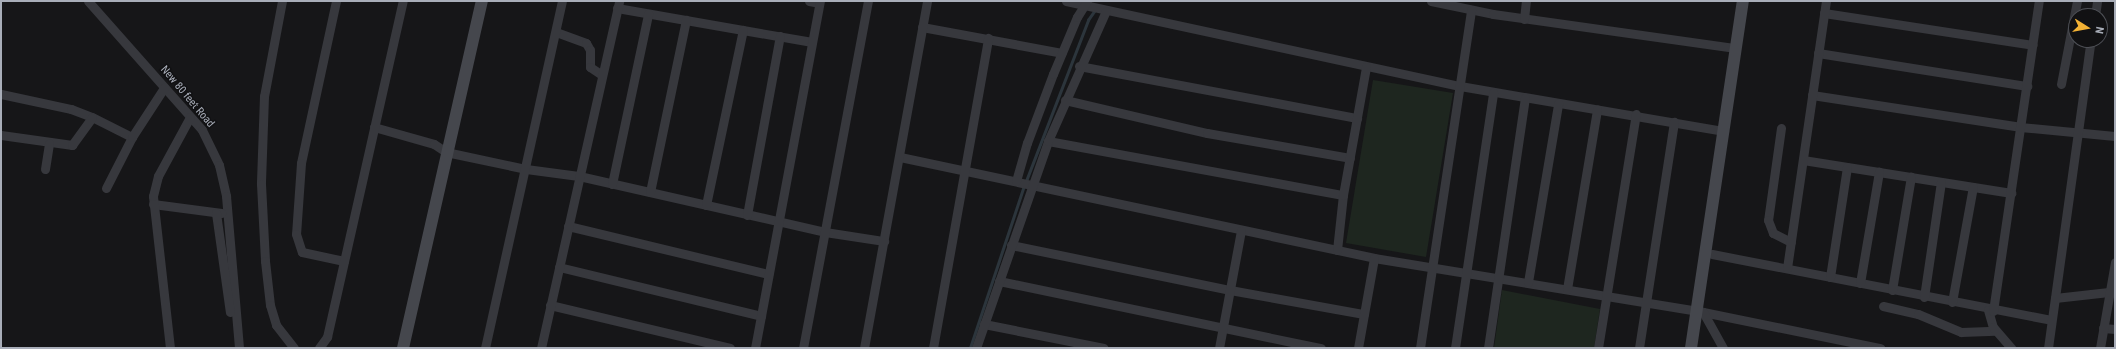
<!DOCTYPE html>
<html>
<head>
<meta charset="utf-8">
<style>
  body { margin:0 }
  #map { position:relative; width:2116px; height:349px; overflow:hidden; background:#161618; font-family:"Roboto Condensed",sans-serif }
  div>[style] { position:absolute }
  .green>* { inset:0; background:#1e261f }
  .stream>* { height:2.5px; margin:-1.25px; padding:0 1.25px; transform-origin:1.25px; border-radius:1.25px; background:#2c353c }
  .street>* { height:9px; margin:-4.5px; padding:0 4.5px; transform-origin:4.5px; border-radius:4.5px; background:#37383d }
  .secondary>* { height:12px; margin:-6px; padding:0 6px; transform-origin:6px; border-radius:6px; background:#45474d }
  span { translate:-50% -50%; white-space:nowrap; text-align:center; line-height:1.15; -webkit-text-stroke:3px #111113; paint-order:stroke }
  .street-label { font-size:11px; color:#a8adb8 }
  .frame { position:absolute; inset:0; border:2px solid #a8adb8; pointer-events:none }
  .north { position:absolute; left:2068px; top:8px; width:40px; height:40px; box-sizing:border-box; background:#111113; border:1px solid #4d4f55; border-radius:50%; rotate:101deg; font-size:11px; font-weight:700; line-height:16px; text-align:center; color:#a8adb8 }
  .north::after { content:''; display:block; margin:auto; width:14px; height:18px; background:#f2b134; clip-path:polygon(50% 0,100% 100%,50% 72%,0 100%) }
</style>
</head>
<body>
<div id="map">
  <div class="green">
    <div style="clip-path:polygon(1373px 80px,1453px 93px,1426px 257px,1346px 243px)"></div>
    <div style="clip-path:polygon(1502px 290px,1600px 309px,1594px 348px,1494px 348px)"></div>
  </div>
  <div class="stream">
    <div style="left:1026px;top:181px;width:173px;rotate:-68.9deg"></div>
    <div style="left:1088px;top:20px;width:12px;rotate:-55deg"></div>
    <div style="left:970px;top:348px;width:171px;rotate:-71.6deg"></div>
  </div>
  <div class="street">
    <div style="left:88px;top:1px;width:172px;rotate:48.5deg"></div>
    <div style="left:202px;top:130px;width:39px;rotate:64deg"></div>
    <div style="left:219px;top:165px;width:32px;rotate:77deg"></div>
    <div style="left:226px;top:196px;width:153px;rotate:85.1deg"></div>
    <div style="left:282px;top:1px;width:97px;rotate:100.7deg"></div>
    <div style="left:264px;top:96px;width:88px;rotate:92deg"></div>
    <div style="left:261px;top:184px;width:77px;rotate:87deg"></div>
    <div style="left:265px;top:261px;width:44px;rotate:83.5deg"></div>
    <div style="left:270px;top:305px;width:21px;rotate:73deg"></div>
    <div style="left:276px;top:325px;width:29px;rotate:52deg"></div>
    <div style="left:336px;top:1px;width:166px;rotate:102.2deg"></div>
    <div style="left:301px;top:163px;width:71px;rotate:94deg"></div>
    <div style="left:296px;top:234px;width:19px;rotate:72deg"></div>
    <div style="left:302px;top:252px;width:43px;rotate:12.1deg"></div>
    <div style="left:809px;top:1px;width:10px;rotate:11deg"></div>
    <div style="left:1066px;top:1px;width:403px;rotate:12.2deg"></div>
    <div style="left:1460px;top:86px;width:268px;rotate:9.7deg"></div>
    <div style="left:1431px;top:1px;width:63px;rotate:11.8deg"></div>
    <div style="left:1493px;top:14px;width:245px;rotate:8deg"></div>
    <div style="left:617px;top:8px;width:198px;rotate:9.9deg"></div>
    <div style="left:1824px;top:13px;width:211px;rotate:8.7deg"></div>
    <div style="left:2095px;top:16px;width:15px;rotate:-82deg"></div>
    <div style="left:1524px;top:19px;width:18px;rotate:-84deg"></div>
    <div style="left:922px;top:27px;width:142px;rotate:10.5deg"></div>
    <div style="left:556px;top:32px;width:32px;rotate:20deg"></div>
    <div style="left:586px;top:43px;width:8px;rotate:60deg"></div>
    <div style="left:590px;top:50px;width:17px;rotate:90deg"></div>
    <div style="left:590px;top:67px;width:14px;rotate:34deg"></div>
    <div style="left:1818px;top:53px;width:212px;rotate:9deg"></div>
    <div style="left:1079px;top:66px;width:283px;rotate:10.6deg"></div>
    <div style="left:2061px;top:84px;width:85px;rotate:-79.1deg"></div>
    <div style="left:1px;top:94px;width:72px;rotate:12.1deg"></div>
    <div style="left:71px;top:109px;width:22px;rotate:21deg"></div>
    <div style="left:92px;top:117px;width:45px;rotate:26.6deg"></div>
    <div style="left:1812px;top:95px;width:210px;rotate:8.7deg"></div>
    <div style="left:2020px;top:127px;width:95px;rotate:5.4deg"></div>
    <div style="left:1065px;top:100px;width:146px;rotate:13.1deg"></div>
    <div style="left:1207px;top:133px;width:145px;rotate:9.9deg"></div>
    <div style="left:374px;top:127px;width:62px;rotate:15.8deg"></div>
    <div style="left:434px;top:144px;width:14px;rotate:34deg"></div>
    <div style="left:446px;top:152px;width:82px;rotate:12deg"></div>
    <div style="left:526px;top:169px;width:53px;rotate:7.5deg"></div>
    <div style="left:579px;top:176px;width:252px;rotate:12.8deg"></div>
    <div style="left:825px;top:232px;width:60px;rotate:8.7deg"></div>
    <div style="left:1781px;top:128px;width:93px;rotate:98deg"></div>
    <div style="left:1768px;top:220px;width:14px;rotate:69deg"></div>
    <div style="left:1773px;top:233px;width:20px;rotate:27deg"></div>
    <div style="left:1px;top:135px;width:72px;rotate:8deg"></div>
    <div style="left:72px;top:145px;width:34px;rotate:-54deg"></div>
    <div style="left:1048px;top:141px;width:300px;rotate:10.4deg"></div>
    <div style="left:900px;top:157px;width:485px;rotate:12deg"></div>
    <div style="left:1374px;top:258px;width:333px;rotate:9.3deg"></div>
    <div style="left:1703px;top:312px;width:181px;rotate:11.5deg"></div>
    <div style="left:1803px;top:160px;width:211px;rotate:9deg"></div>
    <div style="left:45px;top:169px;width:26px;rotate:-81deg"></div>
    <div style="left:1016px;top:181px;width:40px;rotate:-74deg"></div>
    <div style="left:1027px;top:143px;width:74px;rotate:-69.4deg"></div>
    <div style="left:1053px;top:74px;width:62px;rotate:-67.2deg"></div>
    <div style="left:1077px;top:17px;width:19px;rotate:-58deg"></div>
    <div style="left:612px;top:184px;width:174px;rotate:-78deg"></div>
    <div style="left:106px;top:188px;width:57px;rotate:-63deg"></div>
    <div style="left:132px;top:137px;width:59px;rotate:-56.9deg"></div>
    <div style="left:650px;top:192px;width:176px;rotate:-78.2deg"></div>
    <div style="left:153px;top:204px;width:69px;rotate:7.5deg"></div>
    <div style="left:706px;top:205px;width:179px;rotate:-78.1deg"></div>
    <div style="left:216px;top:213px;width:100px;rotate:82deg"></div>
    <div style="left:747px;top:215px;width:182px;rotate:-79.6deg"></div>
    <div style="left:568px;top:226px;width:206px;rotate:13.5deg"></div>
    <div style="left:1011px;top:245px;width:224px;rotate:11.6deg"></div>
    <div style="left:1230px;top:290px;width:136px;rotate:10.2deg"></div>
    <div style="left:1337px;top:250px;width:55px;rotate:-83.8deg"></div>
    <div style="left:1343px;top:195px;width:130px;rotate:-79.8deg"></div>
    <div style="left:1712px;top:254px;width:344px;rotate:11deg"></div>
    <div style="left:559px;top:267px;width:208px;rotate:13.6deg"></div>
    <div style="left:1787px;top:268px;width:270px;rotate:-81.7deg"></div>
    <div style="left:1830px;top:277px;width:111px;rotate:-81.2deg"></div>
    <div style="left:999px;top:281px;width:329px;rotate:11.8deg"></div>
    <div style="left:1528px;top:282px;width:181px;rotate:-80.4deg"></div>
    <div style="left:1860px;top:283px;width:113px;rotate:-80.3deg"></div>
    <div style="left:1567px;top:289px;width:182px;rotate:-80.5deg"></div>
    <div style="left:1892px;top:290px;width:115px;rotate:-80.5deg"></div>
    <div style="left:1924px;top:297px;width:116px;rotate:-81.6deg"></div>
    <div style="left:2055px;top:298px;width:54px;rotate:-6.3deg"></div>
    <div style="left:1952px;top:302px;width:117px;rotate:-79.7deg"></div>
    <div style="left:550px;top:305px;width:185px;rotate:13.4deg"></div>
    <div style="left:1883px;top:306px;width:36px;rotate:13deg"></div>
    <div style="left:1918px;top:314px;width:47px;rotate:22.7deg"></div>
    <div style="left:1961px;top:332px;width:34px;rotate:-2deg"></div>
    <div style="left:1988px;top:310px;width:18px;rotate:74deg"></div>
    <div style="left:1993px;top:327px;width:28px;rotate:49deg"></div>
    <div style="left:1993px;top:311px;width:313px;rotate:-81.6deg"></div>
    <div style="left:1703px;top:312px;width:41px;rotate:60.9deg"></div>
    <div style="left:984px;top:324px;width:122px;rotate:11.3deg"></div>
    <div style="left:2103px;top:328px;width:12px;rotate:5deg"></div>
    <div style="left:170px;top:348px;width:153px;rotate:-96.4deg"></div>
    <div style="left:153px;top:196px;width:21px;rotate:-76deg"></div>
    <div style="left:158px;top:176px;width:67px;rotate:-61.5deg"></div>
    <div style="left:319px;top:348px;width:14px;rotate:-54deg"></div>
    <div style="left:327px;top:337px;width:344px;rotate:-77.3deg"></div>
    <div style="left:485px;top:348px;width:355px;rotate:-77.5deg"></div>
    <div style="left:541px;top:348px;width:356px;rotate:-77.3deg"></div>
    <div style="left:755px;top:348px;width:353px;rotate:-79.4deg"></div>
    <div style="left:803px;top:348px;width:353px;rotate:-79.4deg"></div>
    <div style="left:864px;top:348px;width:353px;rotate:-79.7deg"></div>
    <div style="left:933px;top:348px;width:315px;rotate:-79.9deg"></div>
    <div style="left:976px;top:348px;width:219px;rotate:-70.8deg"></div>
    <div style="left:1048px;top:141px;width:142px;rotate:-66deg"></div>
    <div style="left:1219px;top:348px;width:119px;rotate:-79.4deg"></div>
    <div style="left:1358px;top:348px;width:91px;rotate:-79.9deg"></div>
    <div style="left:1420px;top:348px;width:342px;rotate:-81.4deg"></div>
    <div style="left:1455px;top:348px;width:258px;rotate:-81.5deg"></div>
    <div style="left:1488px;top:348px;width:253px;rotate:-81.6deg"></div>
    <div style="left:1598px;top:348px;width:237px;rotate:-80.8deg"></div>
    <div style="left:1639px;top:348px;width:229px;rotate:-81.2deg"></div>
    <div style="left:2048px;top:348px;width:311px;rotate:-82.1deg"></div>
    <div style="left:2100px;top:348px;width:87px;rotate:-80.1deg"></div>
  </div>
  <div class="secondary">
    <div style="left:403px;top:348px;width:356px;rotate:-77.2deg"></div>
    <div style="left:1691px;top:348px;width:351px;rotate:-81.5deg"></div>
  </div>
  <div class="street-label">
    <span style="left:187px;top:97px;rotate:50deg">New 80 feet Road</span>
  </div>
  <div class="frame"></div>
  <div class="north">N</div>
</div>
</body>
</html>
